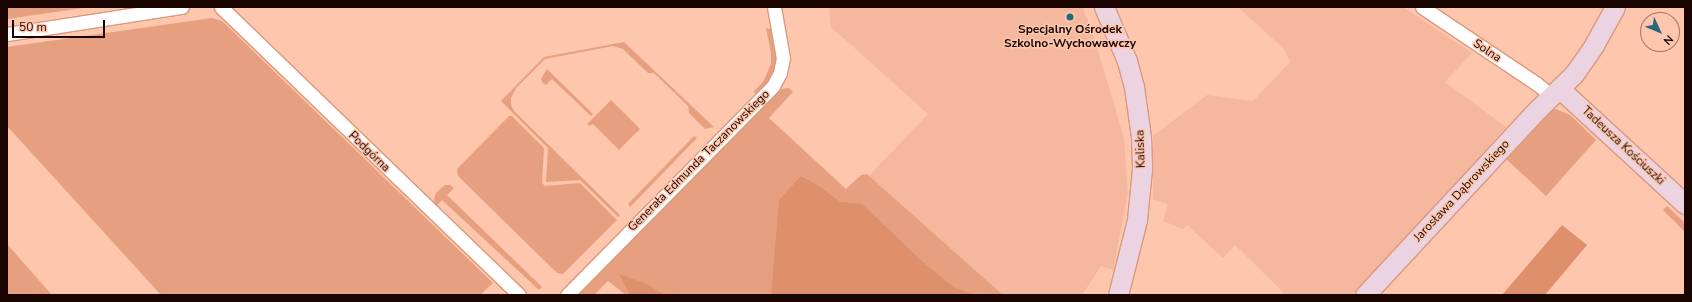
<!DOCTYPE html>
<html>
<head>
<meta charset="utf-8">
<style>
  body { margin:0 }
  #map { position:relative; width:1692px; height:302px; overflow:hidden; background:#fdc6ad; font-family:"Nunito Sans",sans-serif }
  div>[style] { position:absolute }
  .built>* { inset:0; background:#f5b89e }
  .green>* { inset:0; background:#e6a080 }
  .forest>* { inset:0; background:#de906c }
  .roads { filter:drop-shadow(1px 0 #db997c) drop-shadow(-1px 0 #db997c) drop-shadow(0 1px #db997c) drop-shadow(0 -1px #db997c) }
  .street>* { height:13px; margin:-6.5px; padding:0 6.5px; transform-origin:6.5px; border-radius:6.5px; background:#fff }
  .secondary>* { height:19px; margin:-9.5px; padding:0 9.5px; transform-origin:9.5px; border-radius:9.5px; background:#ebd3e1 }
  .dots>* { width:11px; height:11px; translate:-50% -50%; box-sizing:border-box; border:2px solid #fdc6ad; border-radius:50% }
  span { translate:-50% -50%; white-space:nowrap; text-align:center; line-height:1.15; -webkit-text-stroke:3px #fdc6ad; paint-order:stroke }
  .poi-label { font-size:12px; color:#1a0400; font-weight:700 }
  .street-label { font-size:12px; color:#1a0400 }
  .frame { position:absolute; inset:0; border:8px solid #1a0400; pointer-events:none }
  .north { position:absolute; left:1640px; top:12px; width:40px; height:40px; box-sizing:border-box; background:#fdc6ad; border:1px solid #a27868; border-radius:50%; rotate:134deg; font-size:11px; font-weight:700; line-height:16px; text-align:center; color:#1a0400 }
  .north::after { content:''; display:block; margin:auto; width:14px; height:18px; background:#29677d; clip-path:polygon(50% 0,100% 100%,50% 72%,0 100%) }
  .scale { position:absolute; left:12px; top:20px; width:93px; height:18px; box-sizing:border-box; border:2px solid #1a0400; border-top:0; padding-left:5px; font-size:12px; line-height:14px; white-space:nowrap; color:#1a0400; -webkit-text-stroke:3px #fdc6ad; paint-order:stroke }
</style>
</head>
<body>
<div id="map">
  <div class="built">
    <div style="clip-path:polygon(829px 7px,1082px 7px,1091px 27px,1124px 138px,1128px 193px,1113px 270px,1101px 266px,1082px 295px,1003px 295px,869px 176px,928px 114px,831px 27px)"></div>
    <div style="clip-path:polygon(1238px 7px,1403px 7px,1472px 53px,1445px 82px,1506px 127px,1434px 208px,1352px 295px,1286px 295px,1235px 245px,1223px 258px,1187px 225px,1183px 229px,1163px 221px,1168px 204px,1153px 199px,1153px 136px,1207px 95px,1253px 101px,1290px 62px,1285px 50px)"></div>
  </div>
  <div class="green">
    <div style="clip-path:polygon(7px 7px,90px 7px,7px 19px)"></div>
    <div style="clip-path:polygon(212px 18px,222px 21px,493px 283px,480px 295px,161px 295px,7px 126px,7px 47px)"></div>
    <div style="clip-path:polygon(766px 28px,772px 30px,777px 54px,773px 76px,759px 94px,753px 92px,763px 82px,771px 64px,771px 54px)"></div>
    <div style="clip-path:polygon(624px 42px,714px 127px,705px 129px,689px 113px,688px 106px,654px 73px,648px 73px,623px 49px,613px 46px,545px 59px,517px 87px,511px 98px,511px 105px,514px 111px,620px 215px,618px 217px,580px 180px,546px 182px,548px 148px,501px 101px,544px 57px)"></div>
    <div style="clip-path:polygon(547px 69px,593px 114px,591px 116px,552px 79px,546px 85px,543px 83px,541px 79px)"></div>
    <div style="clip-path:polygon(779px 87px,781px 89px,789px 88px,793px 92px,769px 118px,846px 189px,861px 175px,867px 174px,1003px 295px,626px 295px,608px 281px,594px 295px,583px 295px,579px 291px)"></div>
    <div style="clip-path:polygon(611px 100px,640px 129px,619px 150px,593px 124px,589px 126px,587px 124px)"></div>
    <div style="clip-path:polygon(1556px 109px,1570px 115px,1596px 140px,1546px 196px,1505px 158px,1548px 111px)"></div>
    <div style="clip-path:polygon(509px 116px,512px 116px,544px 148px,542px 183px,545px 186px,580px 183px,617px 220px,563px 274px,557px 273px,458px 176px,457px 170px,458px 168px)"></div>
    <div style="clip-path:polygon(694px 136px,697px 138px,630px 207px,628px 204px)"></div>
    <div style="clip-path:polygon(445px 185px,450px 185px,454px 188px,447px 195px,542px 287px,539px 290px,442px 200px,435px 207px,434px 199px,436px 193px)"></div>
    <div style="clip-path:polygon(1667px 206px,1685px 223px,1685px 232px,1663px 210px)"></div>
    <div style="clip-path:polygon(7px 244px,52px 295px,7px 295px)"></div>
  </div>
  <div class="forest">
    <div style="clip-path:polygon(801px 176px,819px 186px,840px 202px,862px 204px,925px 264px,955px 288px,972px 294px,771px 295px,779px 200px)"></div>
    <div style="clip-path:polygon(1562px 225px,1587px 245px,1545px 295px,1502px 295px)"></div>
    <div style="clip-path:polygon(619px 274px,647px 284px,664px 295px,630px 295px)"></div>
  </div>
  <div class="roads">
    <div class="street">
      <div style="left:221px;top:7px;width:414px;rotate:44deg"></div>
      <div style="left:1422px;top:7px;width:138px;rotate:33.8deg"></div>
      <div style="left:1537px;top:84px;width:19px;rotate:39deg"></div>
      <div style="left:7px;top:34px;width:177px;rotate:-8.8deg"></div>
      <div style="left:567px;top:295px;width:293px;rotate:-45.4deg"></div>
      <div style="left:773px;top:86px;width:15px;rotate:-62deg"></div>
      <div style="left:780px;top:73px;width:15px;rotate:-79deg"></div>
      <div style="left:783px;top:58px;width:52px;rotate:-100deg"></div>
    </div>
    <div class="secondary">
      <div style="left:1104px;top:7px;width:59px;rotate:66.9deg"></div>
      <div style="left:1127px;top:61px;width:27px;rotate:75deg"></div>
      <div style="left:1134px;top:87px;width:50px;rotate:82deg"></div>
      <div style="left:1141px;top:137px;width:32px;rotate:88deg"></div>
      <div style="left:1142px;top:169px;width:51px;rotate:95.6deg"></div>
      <div style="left:1137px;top:220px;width:77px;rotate:104.2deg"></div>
      <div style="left:1560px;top:89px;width:170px;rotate:42.6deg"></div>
      <div style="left:1365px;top:295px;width:254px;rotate:-47.1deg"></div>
      <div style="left:1538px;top:109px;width:50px;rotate:-44.2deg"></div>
      <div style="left:1574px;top:74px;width:35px;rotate:-55deg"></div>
      <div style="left:1594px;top:45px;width:43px;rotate:-61.1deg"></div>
    </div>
  </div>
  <div class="dots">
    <div style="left:1070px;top:17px;background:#29677d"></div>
  </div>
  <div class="poi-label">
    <span style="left:1070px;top:37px">Specjalny Ośrodek<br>Szkolno-Wychowawczy</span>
  </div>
  <div class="street-label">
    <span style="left:1487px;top:51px;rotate:34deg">Solna</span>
    <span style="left:1623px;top:146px;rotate:43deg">Tadeusza Kościuszki</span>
    <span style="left:1141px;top:149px;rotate:-92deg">Kaliska</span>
    <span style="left:369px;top:152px;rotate:44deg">Podgórna</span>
    <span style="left:699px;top:161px;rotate:-45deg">Generała Edmunda Taczanowskiego</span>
    <span style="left:1462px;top:191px;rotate:-47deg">Jarosława Dąbrowskiego</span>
  </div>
  <div class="frame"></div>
  <div class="north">N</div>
  <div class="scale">50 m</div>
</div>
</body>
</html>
